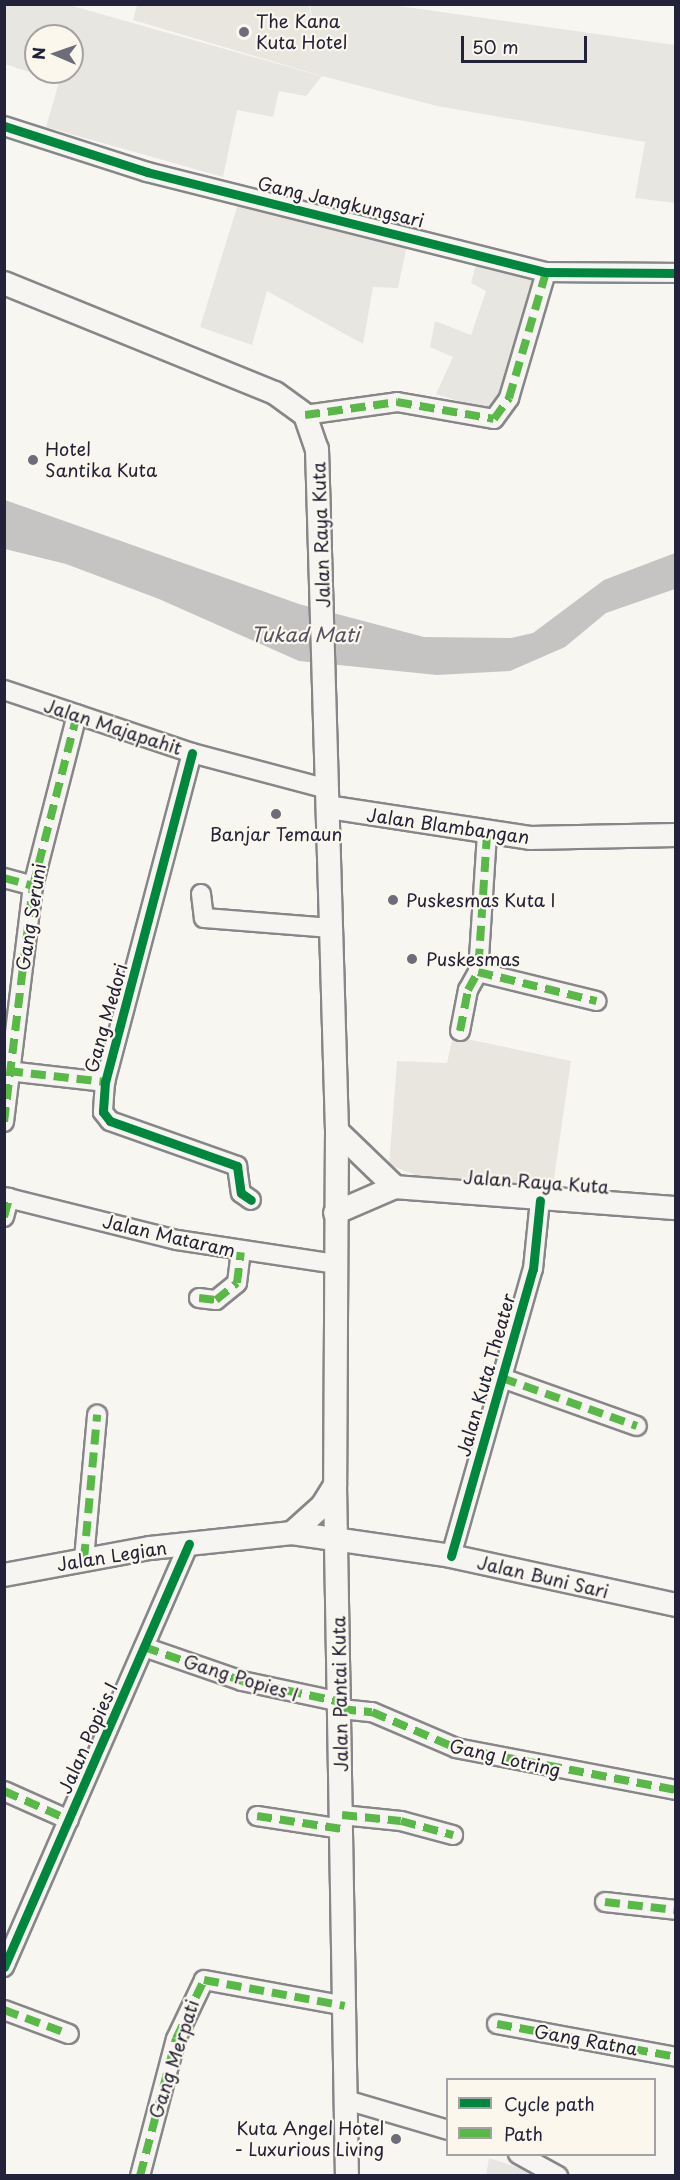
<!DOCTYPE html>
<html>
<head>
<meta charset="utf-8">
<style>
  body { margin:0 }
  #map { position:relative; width:680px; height:2180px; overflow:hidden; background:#f8f6f0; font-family:"Playpen Sans",sans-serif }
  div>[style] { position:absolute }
  .built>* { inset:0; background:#e9e6e0 }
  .green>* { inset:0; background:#e8e6e0 }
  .water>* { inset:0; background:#c6c4c3 }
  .roads { filter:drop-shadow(2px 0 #878688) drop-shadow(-2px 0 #878688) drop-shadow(0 2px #878688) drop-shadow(0 -2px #878688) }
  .minor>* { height:18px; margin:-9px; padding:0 9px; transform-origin:9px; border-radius:9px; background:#f6f5f1 }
  .major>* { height:22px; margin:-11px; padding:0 11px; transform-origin:11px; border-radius:11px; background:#f6f5f1 }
  .quiet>* { height:8px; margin-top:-4px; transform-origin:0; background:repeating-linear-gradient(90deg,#58b947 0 15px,transparent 0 23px) }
  .cycleway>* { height:9px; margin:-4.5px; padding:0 4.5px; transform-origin:4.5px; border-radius:4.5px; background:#00873e }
  .dots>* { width:16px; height:16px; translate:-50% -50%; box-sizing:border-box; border:3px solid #fbf7ec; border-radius:50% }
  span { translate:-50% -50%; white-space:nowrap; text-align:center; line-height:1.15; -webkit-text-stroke:4.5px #fbf7ec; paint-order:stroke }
  .poi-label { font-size:18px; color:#22223b }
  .left { translate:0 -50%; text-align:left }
  .right { translate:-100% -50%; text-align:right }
  .street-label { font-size:18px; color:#22223b }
  .water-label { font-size:20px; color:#545364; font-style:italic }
  .frame { position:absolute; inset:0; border:6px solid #22223b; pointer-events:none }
  .legend { position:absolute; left:446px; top:2078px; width:210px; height:78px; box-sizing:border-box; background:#fbf7ec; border:2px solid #a4a2a5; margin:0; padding:8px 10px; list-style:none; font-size:18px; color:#22223b }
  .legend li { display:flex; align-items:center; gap:12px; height:30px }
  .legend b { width:30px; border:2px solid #a4a2a5 }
  .north { position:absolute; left:24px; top:24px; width:60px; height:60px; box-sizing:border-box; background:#fbf7ec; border:2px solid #a4a2a5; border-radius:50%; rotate:272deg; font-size:16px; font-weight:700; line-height:24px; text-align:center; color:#22223b }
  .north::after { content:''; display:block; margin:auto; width:21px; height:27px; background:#6d6c7a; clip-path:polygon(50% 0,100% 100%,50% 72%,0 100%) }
  .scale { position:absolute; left:461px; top:36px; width:126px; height:27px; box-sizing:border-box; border:3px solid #22223b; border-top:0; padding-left:8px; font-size:18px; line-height:21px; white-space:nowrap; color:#22223b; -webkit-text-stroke:4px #fbf7ec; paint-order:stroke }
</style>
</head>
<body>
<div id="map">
  <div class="built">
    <div style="clip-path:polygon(137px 5px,309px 5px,322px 76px,133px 20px)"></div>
    <div style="clip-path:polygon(453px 1036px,571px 1061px,553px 1185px,427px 1179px,389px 1165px,397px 1061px,447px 1063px)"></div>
  </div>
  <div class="green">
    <div style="clip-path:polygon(evenodd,5px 4px,69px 5px,321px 76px,310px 5px,392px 5px,675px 45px,675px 203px,635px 198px,645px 142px,437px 106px,322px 76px,306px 96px,279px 91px,273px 117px,237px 110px,223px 177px,46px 127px,59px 82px,5px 64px,5px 4px,36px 36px,72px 36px,72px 72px,36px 72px,36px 36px)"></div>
    <div style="clip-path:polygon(238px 204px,407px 245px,398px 288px,373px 287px,363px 344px,267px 291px,252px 345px,200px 327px)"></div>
    <div style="clip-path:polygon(478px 257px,539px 275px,493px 412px,436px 394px,453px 357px,430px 347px,435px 321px,471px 335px,486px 291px,471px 283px)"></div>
    <div style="clip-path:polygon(489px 2158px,533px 2172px,532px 2175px,486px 2176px)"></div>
  </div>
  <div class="water">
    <div style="clip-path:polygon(5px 500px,299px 604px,424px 637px,511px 638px,533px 633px,604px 580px,675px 553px,675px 589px,606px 613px,565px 647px,510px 671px,437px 675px,299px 661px,159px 599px,66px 564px,5px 549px)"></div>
  </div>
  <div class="roads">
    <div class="minor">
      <div style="left:4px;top:126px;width:150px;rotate:17.8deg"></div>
      <div style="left:147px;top:172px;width:411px;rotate:14.1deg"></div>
      <div style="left:546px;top:272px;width:130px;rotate:0.4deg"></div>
      <div style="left:305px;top:415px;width:93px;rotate:-8deg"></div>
      <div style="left:397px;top:402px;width:98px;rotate:9.9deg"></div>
      <div style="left:494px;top:419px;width:26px;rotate:-54deg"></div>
      <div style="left:509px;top:398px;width:131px;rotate:-73.6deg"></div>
      <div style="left:4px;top:690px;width:198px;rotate:18.5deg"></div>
      <div style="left:192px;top:753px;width:140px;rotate:14.9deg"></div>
      <div style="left:192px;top:753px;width:340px;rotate:104.8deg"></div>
      <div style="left:105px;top:1082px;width:30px;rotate:94deg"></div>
      <div style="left:103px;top:1112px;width:11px;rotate:52deg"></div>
      <div style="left:110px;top:1121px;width:135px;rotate:19.5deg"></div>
      <div style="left:237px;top:1166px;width:27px;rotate:82deg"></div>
      <div style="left:241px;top:1193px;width:12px;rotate:35deg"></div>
      <div style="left:487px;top:834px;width:138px;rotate:93.7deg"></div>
      <div style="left:478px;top:972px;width:122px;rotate:13.8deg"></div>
      <div style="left:4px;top:878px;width:30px;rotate:15deg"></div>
      <div style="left:201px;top:894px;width:24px;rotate:83deg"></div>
      <div style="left:204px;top:918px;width:128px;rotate:4.5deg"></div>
      <div style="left:460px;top:1031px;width:42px;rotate:-79deg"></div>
      <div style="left:468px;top:990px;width:21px;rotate:-61deg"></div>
      <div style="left:8px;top:1071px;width:98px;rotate:6.5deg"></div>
      <div style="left:4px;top:1122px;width:238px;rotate:-83deg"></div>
      <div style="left:33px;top:886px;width:177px;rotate:-75.6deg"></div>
      <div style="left:4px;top:1197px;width:178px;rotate:14deg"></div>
      <div style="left:177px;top:1240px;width:160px;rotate:8.6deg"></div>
      <div style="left:4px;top:1217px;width:20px;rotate:-75deg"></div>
      <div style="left:199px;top:1298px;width:17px;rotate:7deg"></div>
      <div style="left:216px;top:1300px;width:27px;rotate:-39deg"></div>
      <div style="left:237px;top:1283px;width:31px;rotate:-83deg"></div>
      <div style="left:502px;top:1378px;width:143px;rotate:19.6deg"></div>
      <div style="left:451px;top:1556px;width:298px;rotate:-74.1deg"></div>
      <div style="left:533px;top:1269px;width:69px;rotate:-84.2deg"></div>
      <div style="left:84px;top:1559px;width:145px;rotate:-84.8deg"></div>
      <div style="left:144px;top:1647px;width:104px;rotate:19.1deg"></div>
      <div style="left:242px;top:1681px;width:101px;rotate:12deg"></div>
      <div style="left:341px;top:1709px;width:31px;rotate:6deg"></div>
      <div style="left:372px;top:1712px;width:91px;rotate:23.2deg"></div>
      <div style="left:456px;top:1748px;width:224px;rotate:10.8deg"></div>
      <div style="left:4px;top:1791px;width:71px;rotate:24deg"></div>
      <div style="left:342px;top:1815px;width:59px;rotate:5.8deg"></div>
      <div style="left:401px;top:1821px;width:54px;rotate:15.1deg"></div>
      <div style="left:257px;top:1816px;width:86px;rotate:8.7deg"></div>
      <div style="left:605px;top:1902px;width:71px;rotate:6.4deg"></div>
      <div style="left:4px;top:1967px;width:462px;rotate:-66.4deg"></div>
      <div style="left:4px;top:2010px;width:69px;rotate:20.3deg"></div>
      <div style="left:497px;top:2024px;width:182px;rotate:10.4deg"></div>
      <div style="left:346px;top:2100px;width:106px;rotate:16.4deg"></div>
      <div style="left:518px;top:2154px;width:46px;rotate:28.8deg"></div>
      <div style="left:140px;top:2176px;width:142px;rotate:-75.3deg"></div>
      <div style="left:176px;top:2039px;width:65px;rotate:-64.6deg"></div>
      <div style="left:204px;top:1980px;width:143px;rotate:10.4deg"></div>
    </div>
    <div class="major">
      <div style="left:4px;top:283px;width:292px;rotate:22.1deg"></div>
      <div style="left:275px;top:393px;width:37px;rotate:36deg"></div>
      <div style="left:305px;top:415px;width:36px;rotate:71deg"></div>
      <div style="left:317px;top:449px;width:682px;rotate:88.32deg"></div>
      <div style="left:337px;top:1131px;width:354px;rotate:90.3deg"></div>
      <div style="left:335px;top:1485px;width:691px;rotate:89.01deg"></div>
      <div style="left:328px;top:807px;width:204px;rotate:8.7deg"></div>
      <div style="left:530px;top:838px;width:146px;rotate:-1.2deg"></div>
      <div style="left:337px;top:1131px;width:81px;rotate:44deg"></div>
      <div style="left:335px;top:1213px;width:65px;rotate:-23.4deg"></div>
      <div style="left:395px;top:1187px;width:282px;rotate:4.3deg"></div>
      <div style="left:292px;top:1533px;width:40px;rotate:-42deg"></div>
      <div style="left:322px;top:1506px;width:25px;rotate:-58deg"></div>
      <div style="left:4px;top:1575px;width:148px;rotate:-10.5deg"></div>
      <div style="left:150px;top:1548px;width:143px;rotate:-6deg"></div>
      <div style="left:292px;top:1533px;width:161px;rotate:8.2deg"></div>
      <div style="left:451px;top:1556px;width:230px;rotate:12.3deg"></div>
    </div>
  </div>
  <div class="quiet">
    <div style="left:305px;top:415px;width:93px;rotate:-8deg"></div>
    <div style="left:397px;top:402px;width:98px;rotate:9.9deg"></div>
    <div style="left:494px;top:419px;width:26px;rotate:-54deg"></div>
    <div style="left:509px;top:398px;width:131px;rotate:-73.6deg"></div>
    <div style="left:487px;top:834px;width:138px;rotate:93.7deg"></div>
    <div style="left:478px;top:972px;width:122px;rotate:13.8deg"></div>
    <div style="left:4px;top:878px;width:30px;rotate:15deg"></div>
    <div style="left:460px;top:1031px;width:42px;rotate:-79deg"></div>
    <div style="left:468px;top:990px;width:21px;rotate:-61deg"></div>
    <div style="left:8px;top:1071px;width:98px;rotate:6.5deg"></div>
    <div style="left:4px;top:1122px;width:238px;rotate:-83deg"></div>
    <div style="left:33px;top:886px;width:177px;rotate:-75.6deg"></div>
    <div style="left:4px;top:1217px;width:20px;rotate:-75deg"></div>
    <div style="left:199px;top:1298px;width:17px;rotate:7deg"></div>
    <div style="left:216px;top:1300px;width:27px;rotate:-39deg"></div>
    <div style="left:237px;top:1283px;width:31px;rotate:-83deg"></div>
    <div style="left:502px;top:1378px;width:143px;rotate:19.6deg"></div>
    <div style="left:84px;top:1559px;width:145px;rotate:-84.8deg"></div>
    <div style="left:144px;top:1647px;width:104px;rotate:19.1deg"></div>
    <div style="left:242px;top:1681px;width:101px;rotate:12deg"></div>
    <div style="left:341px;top:1709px;width:31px;rotate:6deg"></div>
    <div style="left:372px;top:1712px;width:91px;rotate:23.2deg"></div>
    <div style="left:456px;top:1748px;width:224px;rotate:10.8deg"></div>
    <div style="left:4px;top:1791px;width:71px;rotate:24deg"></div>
    <div style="left:342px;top:1815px;width:59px;rotate:5.8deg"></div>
    <div style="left:401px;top:1821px;width:54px;rotate:15.1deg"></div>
    <div style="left:257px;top:1816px;width:86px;rotate:8.7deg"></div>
    <div style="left:605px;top:1902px;width:71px;rotate:6.4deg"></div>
    <div style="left:4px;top:2010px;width:69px;rotate:20.3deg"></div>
    <div style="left:497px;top:2024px;width:182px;rotate:10.4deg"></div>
    <div style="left:140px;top:2176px;width:142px;rotate:-75.3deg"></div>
    <div style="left:176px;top:2039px;width:65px;rotate:-64.6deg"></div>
    <div style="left:204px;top:1980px;width:143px;rotate:10.4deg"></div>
  </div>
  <div class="cycleway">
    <div style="left:4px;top:126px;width:150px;rotate:17.8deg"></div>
    <div style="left:147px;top:172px;width:411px;rotate:14.1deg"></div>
    <div style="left:546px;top:272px;width:130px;rotate:0.4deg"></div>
    <div style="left:192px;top:753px;width:340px;rotate:104.8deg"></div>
    <div style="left:105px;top:1082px;width:30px;rotate:94deg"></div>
    <div style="left:103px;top:1112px;width:11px;rotate:52deg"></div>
    <div style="left:110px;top:1121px;width:135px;rotate:19.5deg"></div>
    <div style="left:237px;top:1166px;width:27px;rotate:82deg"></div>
    <div style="left:241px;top:1193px;width:12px;rotate:35deg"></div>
    <div style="left:451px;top:1556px;width:298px;rotate:-74.1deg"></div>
    <div style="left:533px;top:1269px;width:69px;rotate:-84.2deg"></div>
    <div style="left:4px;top:1967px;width:462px;rotate:-66.4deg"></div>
  </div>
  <div class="dots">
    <div style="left:244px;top:32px;background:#6d6c7a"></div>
    <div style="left:33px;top:460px;background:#6d6c7a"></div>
    <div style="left:276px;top:814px;background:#6d6c7a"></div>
    <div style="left:393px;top:900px;background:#6d6c7a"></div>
    <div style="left:412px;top:959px;background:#6d6c7a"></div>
    <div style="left:396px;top:2139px;background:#6d6c7a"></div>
  </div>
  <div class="poi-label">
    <span class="left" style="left:256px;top:32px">The Kana<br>Kuta Hotel</span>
    <span class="left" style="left:45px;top:460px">Hotel<br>Santika Kuta</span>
    <span style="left:276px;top:834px">Banjar Temaun</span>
    <span class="left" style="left:406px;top:900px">Puskesmas Kuta I</span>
    <span class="left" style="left:426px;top:959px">Puskesmas</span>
    <span class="right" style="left:384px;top:2139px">Kuta Angel Hotel<br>- Luxurious Living</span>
  </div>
  <div class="street-label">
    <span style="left:341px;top:202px;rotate:13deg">Gang Jangkungsari</span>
    <span style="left:321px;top:535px;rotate:-92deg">Jalan Raya Kuta</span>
    <span style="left:113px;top:727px;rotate:18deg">Jalan Majapahit</span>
    <span style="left:448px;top:826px;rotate:8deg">Jalan Blambangan</span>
    <span style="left:31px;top:917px;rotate:-81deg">Gang Seruni</span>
    <span style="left:106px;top:1018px;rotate:-74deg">Gang Medori</span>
    <span style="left:536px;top:1182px;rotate:4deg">Jalan Raya Kuta</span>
    <span style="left:169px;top:1236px;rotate:13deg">Jalan Mataram</span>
    <span style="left:486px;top:1375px;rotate:-74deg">Jalan Kuta Theater</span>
    <span style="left:112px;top:1556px;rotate:-9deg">Jalan Legian</span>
    <span style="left:543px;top:1577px;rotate:13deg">Jalan Buni Sari</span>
    <span style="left:241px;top:1678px;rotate:17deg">Gang Popies I</span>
    <span style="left:340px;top:1694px;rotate:-91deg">Jalan Pantai Kuta</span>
    <span style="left:88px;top:1738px;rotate:-66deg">Jalan Popies I</span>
    <span style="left:505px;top:1758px;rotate:13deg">Gang Lotring</span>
    <span style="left:586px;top:2040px;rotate:10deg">Gang Ratna</span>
    <span style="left:174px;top:2059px;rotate:-72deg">Gang Merpati</span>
  </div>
  <div class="water-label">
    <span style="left:305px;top:634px">Tukad Mati</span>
  </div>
  <div class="frame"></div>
  <ul class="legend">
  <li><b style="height:8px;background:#00873e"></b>Cycle path</li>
  <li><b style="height:8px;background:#58b947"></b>Path</li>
  </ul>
  <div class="north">N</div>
  <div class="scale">50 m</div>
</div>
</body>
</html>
